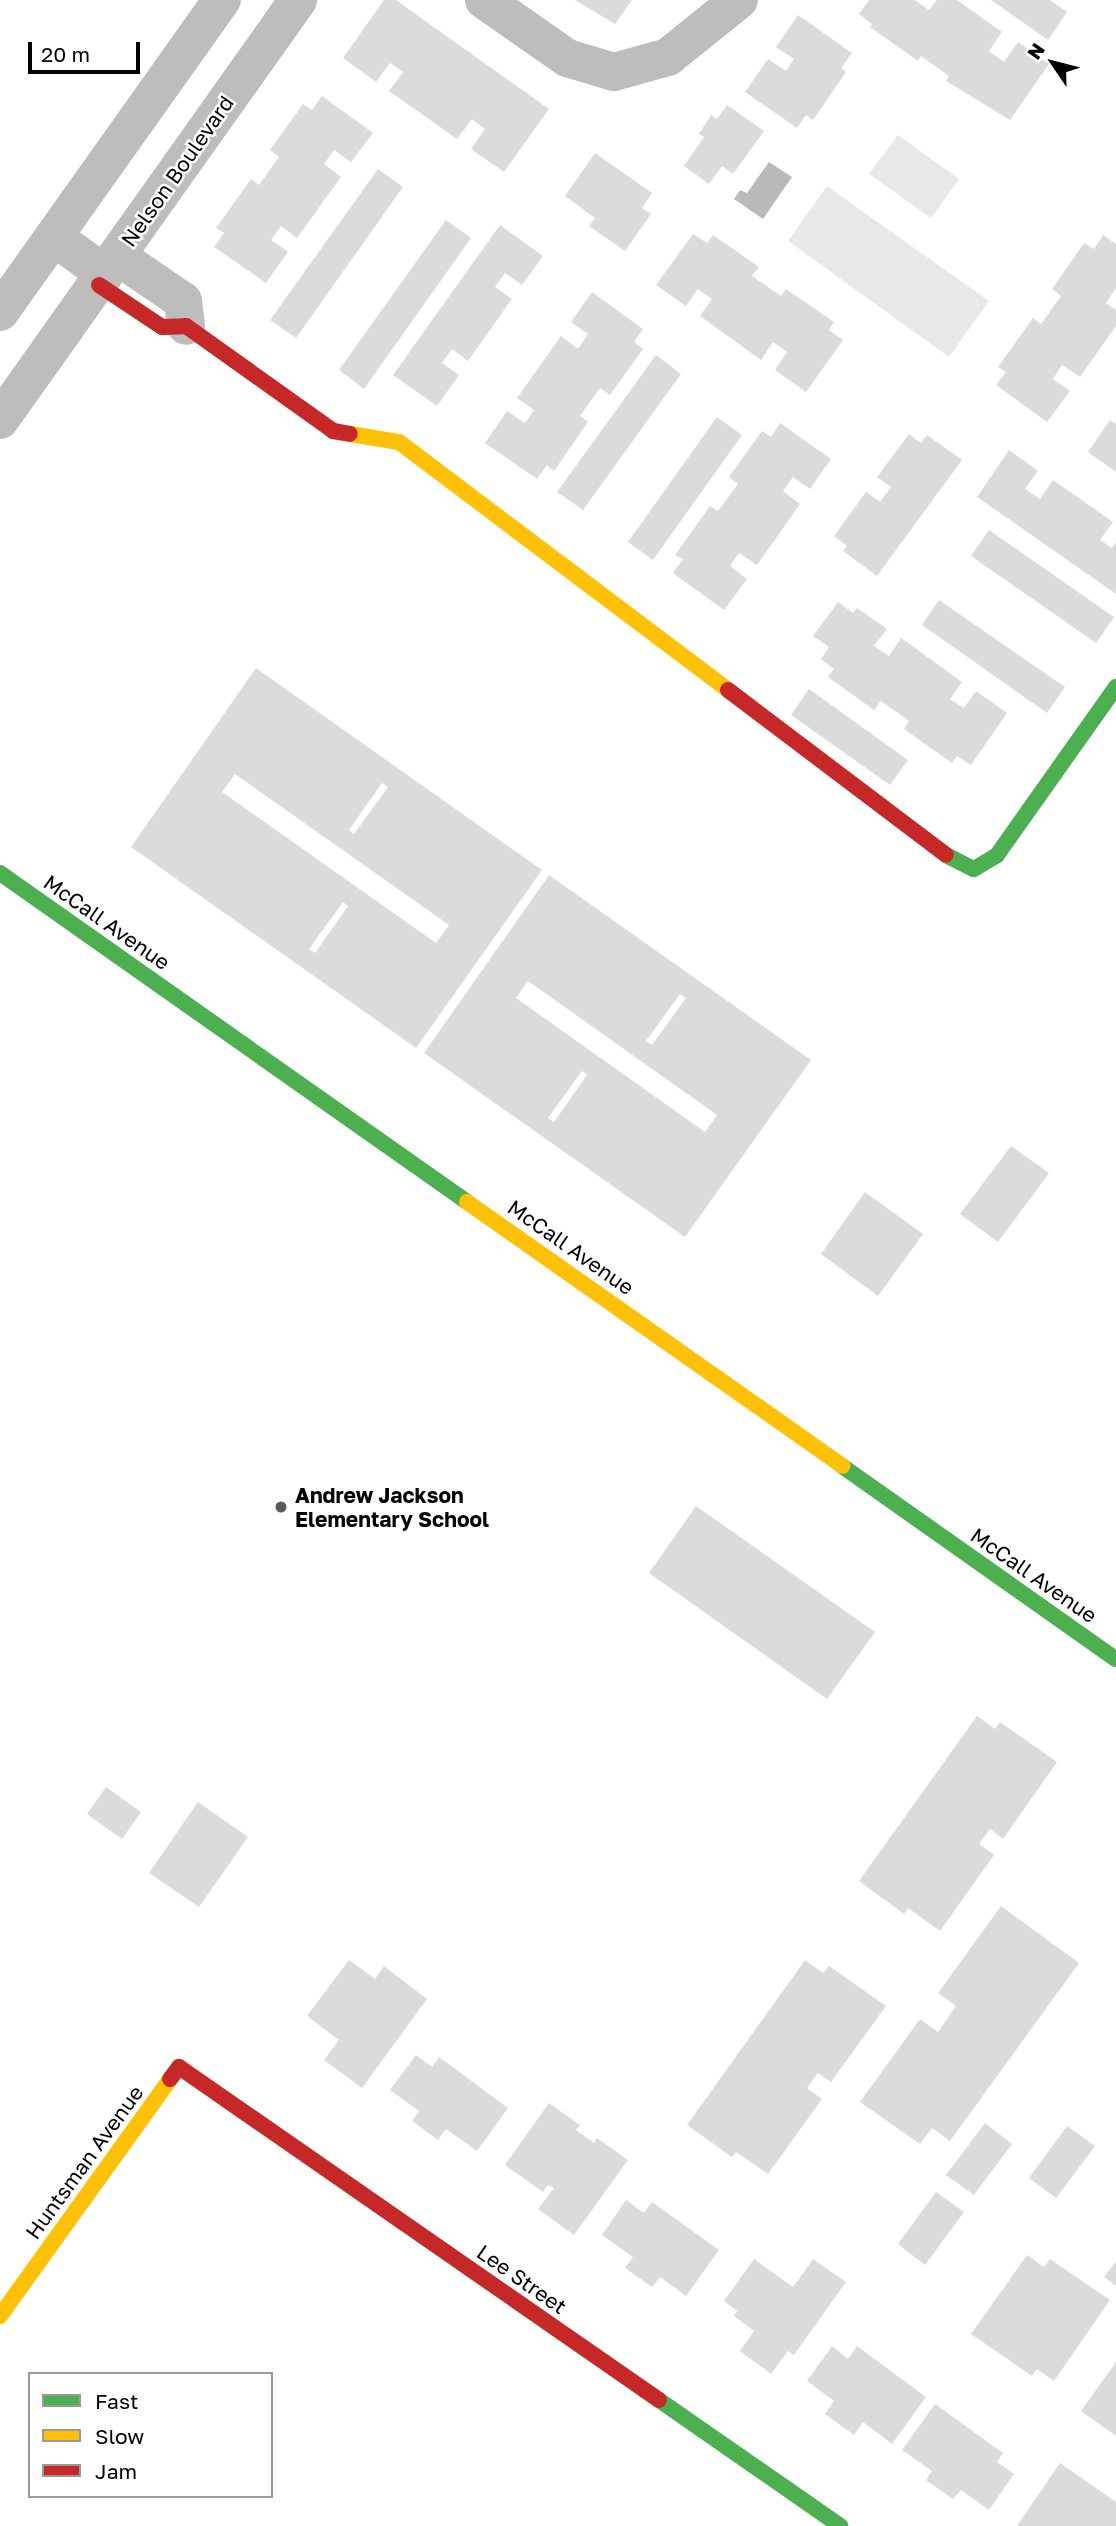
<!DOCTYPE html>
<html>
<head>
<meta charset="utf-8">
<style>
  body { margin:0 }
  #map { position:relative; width:1116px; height:2526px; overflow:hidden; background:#fff; font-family:"Golos Text",sans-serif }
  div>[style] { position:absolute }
  .green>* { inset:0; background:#e8e8e8 }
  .water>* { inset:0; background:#bababa }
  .building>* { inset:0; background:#dbdbdb }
  .street>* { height:38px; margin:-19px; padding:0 19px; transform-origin:19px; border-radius:19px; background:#bdbdbd }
  .fast>* { height:16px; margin:-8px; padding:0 8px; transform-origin:8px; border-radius:8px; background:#4caf50 }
  .slow>* { height:16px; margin:-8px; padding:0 8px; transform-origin:8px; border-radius:8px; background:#ffc107 }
  .jam>* { height:16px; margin:-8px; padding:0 8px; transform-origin:8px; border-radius:8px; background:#c62828 }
  .dots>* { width:19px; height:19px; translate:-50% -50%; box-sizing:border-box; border:4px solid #fff; border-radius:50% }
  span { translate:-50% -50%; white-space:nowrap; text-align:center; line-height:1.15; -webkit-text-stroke:5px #fff; paint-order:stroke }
  .street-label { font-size:21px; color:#000 }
  .poi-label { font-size:21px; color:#000; font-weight:700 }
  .left { translate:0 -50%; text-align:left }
  .legend { position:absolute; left:28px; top:2372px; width:245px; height:126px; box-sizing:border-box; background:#fff; border:2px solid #999; margin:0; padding:9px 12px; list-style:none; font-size:21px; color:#000 }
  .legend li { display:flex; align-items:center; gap:14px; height:35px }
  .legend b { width:35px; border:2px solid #999 }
  .north { position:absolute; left:1018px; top:28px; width:70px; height:70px; -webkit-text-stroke:5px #fff; paint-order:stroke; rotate:305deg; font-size:19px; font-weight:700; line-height:28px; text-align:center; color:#000 }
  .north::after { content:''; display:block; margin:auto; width:24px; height:32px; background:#000; clip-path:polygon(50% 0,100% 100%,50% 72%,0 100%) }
  .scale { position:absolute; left:28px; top:42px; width:112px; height:32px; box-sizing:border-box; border:4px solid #000; border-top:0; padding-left:9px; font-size:21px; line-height:24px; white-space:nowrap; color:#000; -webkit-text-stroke:5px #fff; paint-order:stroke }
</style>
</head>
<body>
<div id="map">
  <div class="green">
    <div style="clip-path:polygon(898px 135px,959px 179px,931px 218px,869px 174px)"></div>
    <div style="clip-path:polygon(827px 186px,989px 301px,949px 357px,788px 241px)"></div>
  </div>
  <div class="water">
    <div style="clip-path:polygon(769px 162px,792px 177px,763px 219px,734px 199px,740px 190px,747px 193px)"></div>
  </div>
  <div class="building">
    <div style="clip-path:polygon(384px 0,396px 0,549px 109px,504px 172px,471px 149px,485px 129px,472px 119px,457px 139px,389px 91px,403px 72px,390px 63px,376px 82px,343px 58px)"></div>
    <div style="clip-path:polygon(575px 0,632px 0,615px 24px)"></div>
    <div style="clip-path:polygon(869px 0,915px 0,929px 10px,937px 0,957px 0,1002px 32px,989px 51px,1004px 62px,1018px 42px,1049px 64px,1010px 120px,946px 81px,949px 76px,921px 56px,918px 61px,870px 27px,872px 24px,859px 14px)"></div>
    <div style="clip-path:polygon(991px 0,1050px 0,1067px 12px,1048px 40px)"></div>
    <div style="clip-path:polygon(798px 15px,852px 53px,841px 68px,846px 72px,813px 120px,806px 115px,797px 128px,745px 92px,768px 59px,786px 71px,794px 59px,776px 47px)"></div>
    <div style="clip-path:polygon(322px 96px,373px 133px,351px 162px,334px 150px,324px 164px,341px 177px,297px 238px,281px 226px,271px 240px,288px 252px,266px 283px,214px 247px,224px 233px,216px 228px,251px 179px,259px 185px,279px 157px,270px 150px,303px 104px,312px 110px)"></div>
    <div style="clip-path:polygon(727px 105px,764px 131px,733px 174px,722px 166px,709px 184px,684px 166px,704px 137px,699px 134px,711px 115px,717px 119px)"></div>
    <div style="clip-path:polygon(595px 153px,652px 193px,642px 208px,651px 214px,625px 251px,589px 226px,595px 218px,565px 196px)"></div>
    <div style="clip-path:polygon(378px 169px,403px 187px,296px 338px,270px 320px)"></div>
    <div style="clip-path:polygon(446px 220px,471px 238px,364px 389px,339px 370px)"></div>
    <div style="clip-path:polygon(500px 225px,543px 256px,522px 285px,505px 273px,495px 287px,512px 299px,468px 361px,452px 349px,442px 363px,459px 375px,437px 406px,393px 375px)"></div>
    <div style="clip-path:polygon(693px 234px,707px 243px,713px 235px,759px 267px,752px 276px,781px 296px,786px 289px,834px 322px,829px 330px,843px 340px,806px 392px,775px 370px,787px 352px,773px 342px,761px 360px,700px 316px,712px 299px,698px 289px,686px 306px,656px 285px)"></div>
    <div style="clip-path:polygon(1103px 235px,1116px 244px,1116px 288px,1106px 303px,1116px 310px,1116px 326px,1080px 377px,1062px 365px,1053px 379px,1070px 391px,1047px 422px,996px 385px,1006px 372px,998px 367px,1033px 318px,1041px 324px,1061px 296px,1052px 289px,1084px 243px,1094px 249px)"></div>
    <div style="clip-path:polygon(592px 292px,643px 329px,634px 342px,643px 349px,610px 395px,600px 388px,580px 416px,588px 422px,554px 471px,547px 465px,537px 479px,485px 443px,507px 411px,525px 423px,534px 410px,517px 398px,561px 336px,578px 349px,588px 334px,571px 322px)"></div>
    <div style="clip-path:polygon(656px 355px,681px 374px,583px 510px,557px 492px)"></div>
    <div style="clip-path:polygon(717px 417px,742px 435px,653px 560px,628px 542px)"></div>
    <div style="clip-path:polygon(1110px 420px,1116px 424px,1116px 472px,1088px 452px)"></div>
    <div style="clip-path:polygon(780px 423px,831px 459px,810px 489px,793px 477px,783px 491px,800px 504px,757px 565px,739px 553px,730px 566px,747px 579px,724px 610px,673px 573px,683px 559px,675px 555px,710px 506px,718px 511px,738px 484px,729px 477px,762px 431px,771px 437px)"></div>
    <div style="clip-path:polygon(909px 434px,921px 443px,927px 435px,962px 460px,877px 576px,843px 551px,847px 546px,834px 536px,866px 492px,880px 502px,891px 487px,877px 477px)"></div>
    <div style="clip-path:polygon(1009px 450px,1038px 471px,1025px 489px,1040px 499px,1053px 480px,1113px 522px,1100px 540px,1112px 548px,1116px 542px,1116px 594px,977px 497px)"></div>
    <div style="clip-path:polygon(989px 530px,1114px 617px,1096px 643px,971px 556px)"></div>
    <div style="clip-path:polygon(939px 600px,1065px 687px,1047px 713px,922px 625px)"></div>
    <div style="clip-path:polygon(838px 602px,853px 613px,857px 608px,887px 629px,874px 646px,889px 656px,901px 638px,962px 682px,950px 699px,964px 708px,976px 691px,1007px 713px,971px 765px,957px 756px,952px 763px,904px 729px,909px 721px,881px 701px,874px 710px,828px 677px,834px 669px,821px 659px,829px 647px,813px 636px)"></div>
    <div style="clip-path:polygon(evenodd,256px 668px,542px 870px,416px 1048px,131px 847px,256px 668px,235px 774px,449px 925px,436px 943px,222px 792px,235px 774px,256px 668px,382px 783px,388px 787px,354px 834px,349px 830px,382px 783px,256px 668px,343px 902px,348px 906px,315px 953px,309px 949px,343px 902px)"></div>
    <div style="clip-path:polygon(809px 689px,908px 760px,890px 785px,791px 715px)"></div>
    <div style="clip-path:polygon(evenodd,549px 875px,811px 1060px,685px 1237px,424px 1053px,549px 875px,528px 981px,717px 1115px,705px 1132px,516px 998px,528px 981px,549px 875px,680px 994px,686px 998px,652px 1045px,646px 1041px,680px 994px,549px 875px,582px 1071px,587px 1075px,554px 1122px,548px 1118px,582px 1071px)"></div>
    <div style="clip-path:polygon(1011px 1146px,1049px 1173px,998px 1242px,960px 1214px)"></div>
    <div style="clip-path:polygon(865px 1192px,923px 1234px,878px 1296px,821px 1254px)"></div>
    <div style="clip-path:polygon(696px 1506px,875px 1632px,827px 1699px,649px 1573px)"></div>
    <div style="clip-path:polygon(977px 1716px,995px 1729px,1000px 1722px,1057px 1762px,1003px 1839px,990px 1829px,979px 1844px,994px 1855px,940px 1931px,908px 1908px,904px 1914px,859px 1881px)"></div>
    <div style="clip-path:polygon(106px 1787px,141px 1812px,122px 1839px,87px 1814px)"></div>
    <div style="clip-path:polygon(198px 1802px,248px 1837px,199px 1907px,149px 1873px)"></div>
    <div style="clip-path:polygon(1001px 1906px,1079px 1963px,950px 2141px,932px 2128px,920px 2144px,860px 2102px,920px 2019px,938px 2032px,956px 2006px,938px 1993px)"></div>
    <div style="clip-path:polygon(349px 1960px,375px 1979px,384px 1966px,427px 1999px,362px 2088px,324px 2060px,339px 2040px,307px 2016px)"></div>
    <div style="clip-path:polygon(805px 1960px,823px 1973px,829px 1966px,886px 2006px,831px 2082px,818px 2073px,807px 2088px,822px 2099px,768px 2174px,736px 2152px,732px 2157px,687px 2125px)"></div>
    <div style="clip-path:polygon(416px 2055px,432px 2067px,439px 2057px,508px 2108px,477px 2151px,446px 2129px,438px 2140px,412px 2121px,419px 2111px,390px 2090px)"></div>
    <div style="clip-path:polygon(549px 2103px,580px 2125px,576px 2130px,594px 2143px,597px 2138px,628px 2160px,574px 2235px,538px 2209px,554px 2188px,548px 2185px,543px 2192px,505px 2165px)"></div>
    <div style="clip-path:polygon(985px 2123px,1012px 2144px,974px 2195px,946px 2175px)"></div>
    <div style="clip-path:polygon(1067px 2126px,1095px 2146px,1056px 2198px,1029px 2178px)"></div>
    <div style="clip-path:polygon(936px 2192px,964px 2212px,925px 2265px,898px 2244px)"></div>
    <div style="clip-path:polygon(626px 2200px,644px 2213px,652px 2202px,719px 2250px,686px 2296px,660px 2277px,652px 2287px,625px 2268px,633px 2257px,602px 2235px)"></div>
    <div style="clip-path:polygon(1027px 2255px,1044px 2267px,1050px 2259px,1110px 2300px,1054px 2381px,1037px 2369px,1032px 2376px,971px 2334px)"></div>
    <div style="clip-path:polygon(754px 2259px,793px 2287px,813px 2259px,846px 2282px,794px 2355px,788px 2351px,771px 2374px,740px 2351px,754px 2331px,734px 2316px,737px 2311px,724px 2301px)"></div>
    <div style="clip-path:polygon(1116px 2261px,1116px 2286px,1104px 2277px)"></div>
    <div style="clip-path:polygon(832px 2346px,848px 2359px,857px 2346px,926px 2397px,892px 2444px,863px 2422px,854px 2435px,825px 2414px,834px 2401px,807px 2381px)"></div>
    <div style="clip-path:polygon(1116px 2362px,1116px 2436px,1081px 2411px)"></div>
    <div style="clip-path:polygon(935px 2404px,1003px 2453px,997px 2462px,1014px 2474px,989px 2510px,961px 2490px,953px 2499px,926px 2480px,932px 2471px,902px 2450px)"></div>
    <div style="clip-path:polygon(1060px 2463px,1116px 2502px,1116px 2526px,1017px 2526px)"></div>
  </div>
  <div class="street">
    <div style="left:484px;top:0;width:101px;rotate:34.9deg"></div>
    <div style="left:567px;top:58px;width:49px;rotate:16.6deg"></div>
    <div style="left:614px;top:72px;width:56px;rotate:-15.5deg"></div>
    <div style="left:668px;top:57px;width:91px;rotate:-38.8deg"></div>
    <div style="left:54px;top:237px;width:63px;rotate:36deg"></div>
    <div style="left:117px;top:256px;width:80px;rotate:34.3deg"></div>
    <div style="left:183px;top:301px;width:25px;rotate:83deg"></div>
    <div style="left:0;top:312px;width:383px;rotate:-54.6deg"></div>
    <div style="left:0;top:420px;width:515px;rotate:-54.64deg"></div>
  </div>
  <div class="fast">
    <div style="left:946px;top:855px;width:31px;rotate:27deg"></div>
    <div style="left:974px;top:869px;width:27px;rotate:-31deg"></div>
    <div style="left:997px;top:855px;width:206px;rotate:-54.7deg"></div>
    <div style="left:0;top:873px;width:571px;rotate:35.16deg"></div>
    <div style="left:842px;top:1466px;width:335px;rotate:35.2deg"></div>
    <div style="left:659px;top:2400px;width:221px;rotate:34.8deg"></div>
  </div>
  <div class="slow">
    <div style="left:350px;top:434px;width:50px;rotate:9.3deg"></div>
    <div style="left:399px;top:442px;width:412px;rotate:37deg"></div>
    <div style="left:467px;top:1202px;width:459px;rotate:35.1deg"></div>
    <div style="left:0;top:2316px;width:292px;rotate:-54.3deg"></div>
  </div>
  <div class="jam">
    <div style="left:99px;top:285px;width:76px;rotate:33.7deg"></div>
    <div style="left:162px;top:327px;width:24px;rotate:-2deg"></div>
    <div style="left:186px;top:326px;width:181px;rotate:35.5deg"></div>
    <div style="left:333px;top:431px;width:17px;rotate:10deg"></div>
    <div style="left:728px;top:690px;width:273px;rotate:37.1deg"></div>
    <div style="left:170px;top:2079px;width:15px;rotate:-53deg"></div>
    <div style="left:179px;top:2067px;width:584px;rotate:34.75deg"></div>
  </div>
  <div class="dots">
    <div style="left:281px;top:1507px;background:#595959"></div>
  </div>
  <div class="street-label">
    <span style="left:177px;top:171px;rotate:-55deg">Nelson Boulevard</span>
    <span style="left:107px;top:922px;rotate:35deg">McCall Avenue</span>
    <span style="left:571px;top:1247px;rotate:35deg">McCall Avenue</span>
    <span style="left:1034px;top:1575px;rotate:35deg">McCall Avenue</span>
    <span style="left:84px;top:2162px;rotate:-54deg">Huntsman Avenue</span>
    <span style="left:522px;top:2279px;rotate:35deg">Lee Street</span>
  </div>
  <div class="poi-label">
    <span class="left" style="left:295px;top:1507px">Andrew Jackson<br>Elementary School</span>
  </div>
  <ul class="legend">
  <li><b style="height:9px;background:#4caf50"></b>Fast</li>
  <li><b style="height:9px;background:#ffc107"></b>Slow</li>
  <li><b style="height:9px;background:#c62828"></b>Jam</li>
  </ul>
  <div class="north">N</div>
  <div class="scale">20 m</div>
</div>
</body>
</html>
